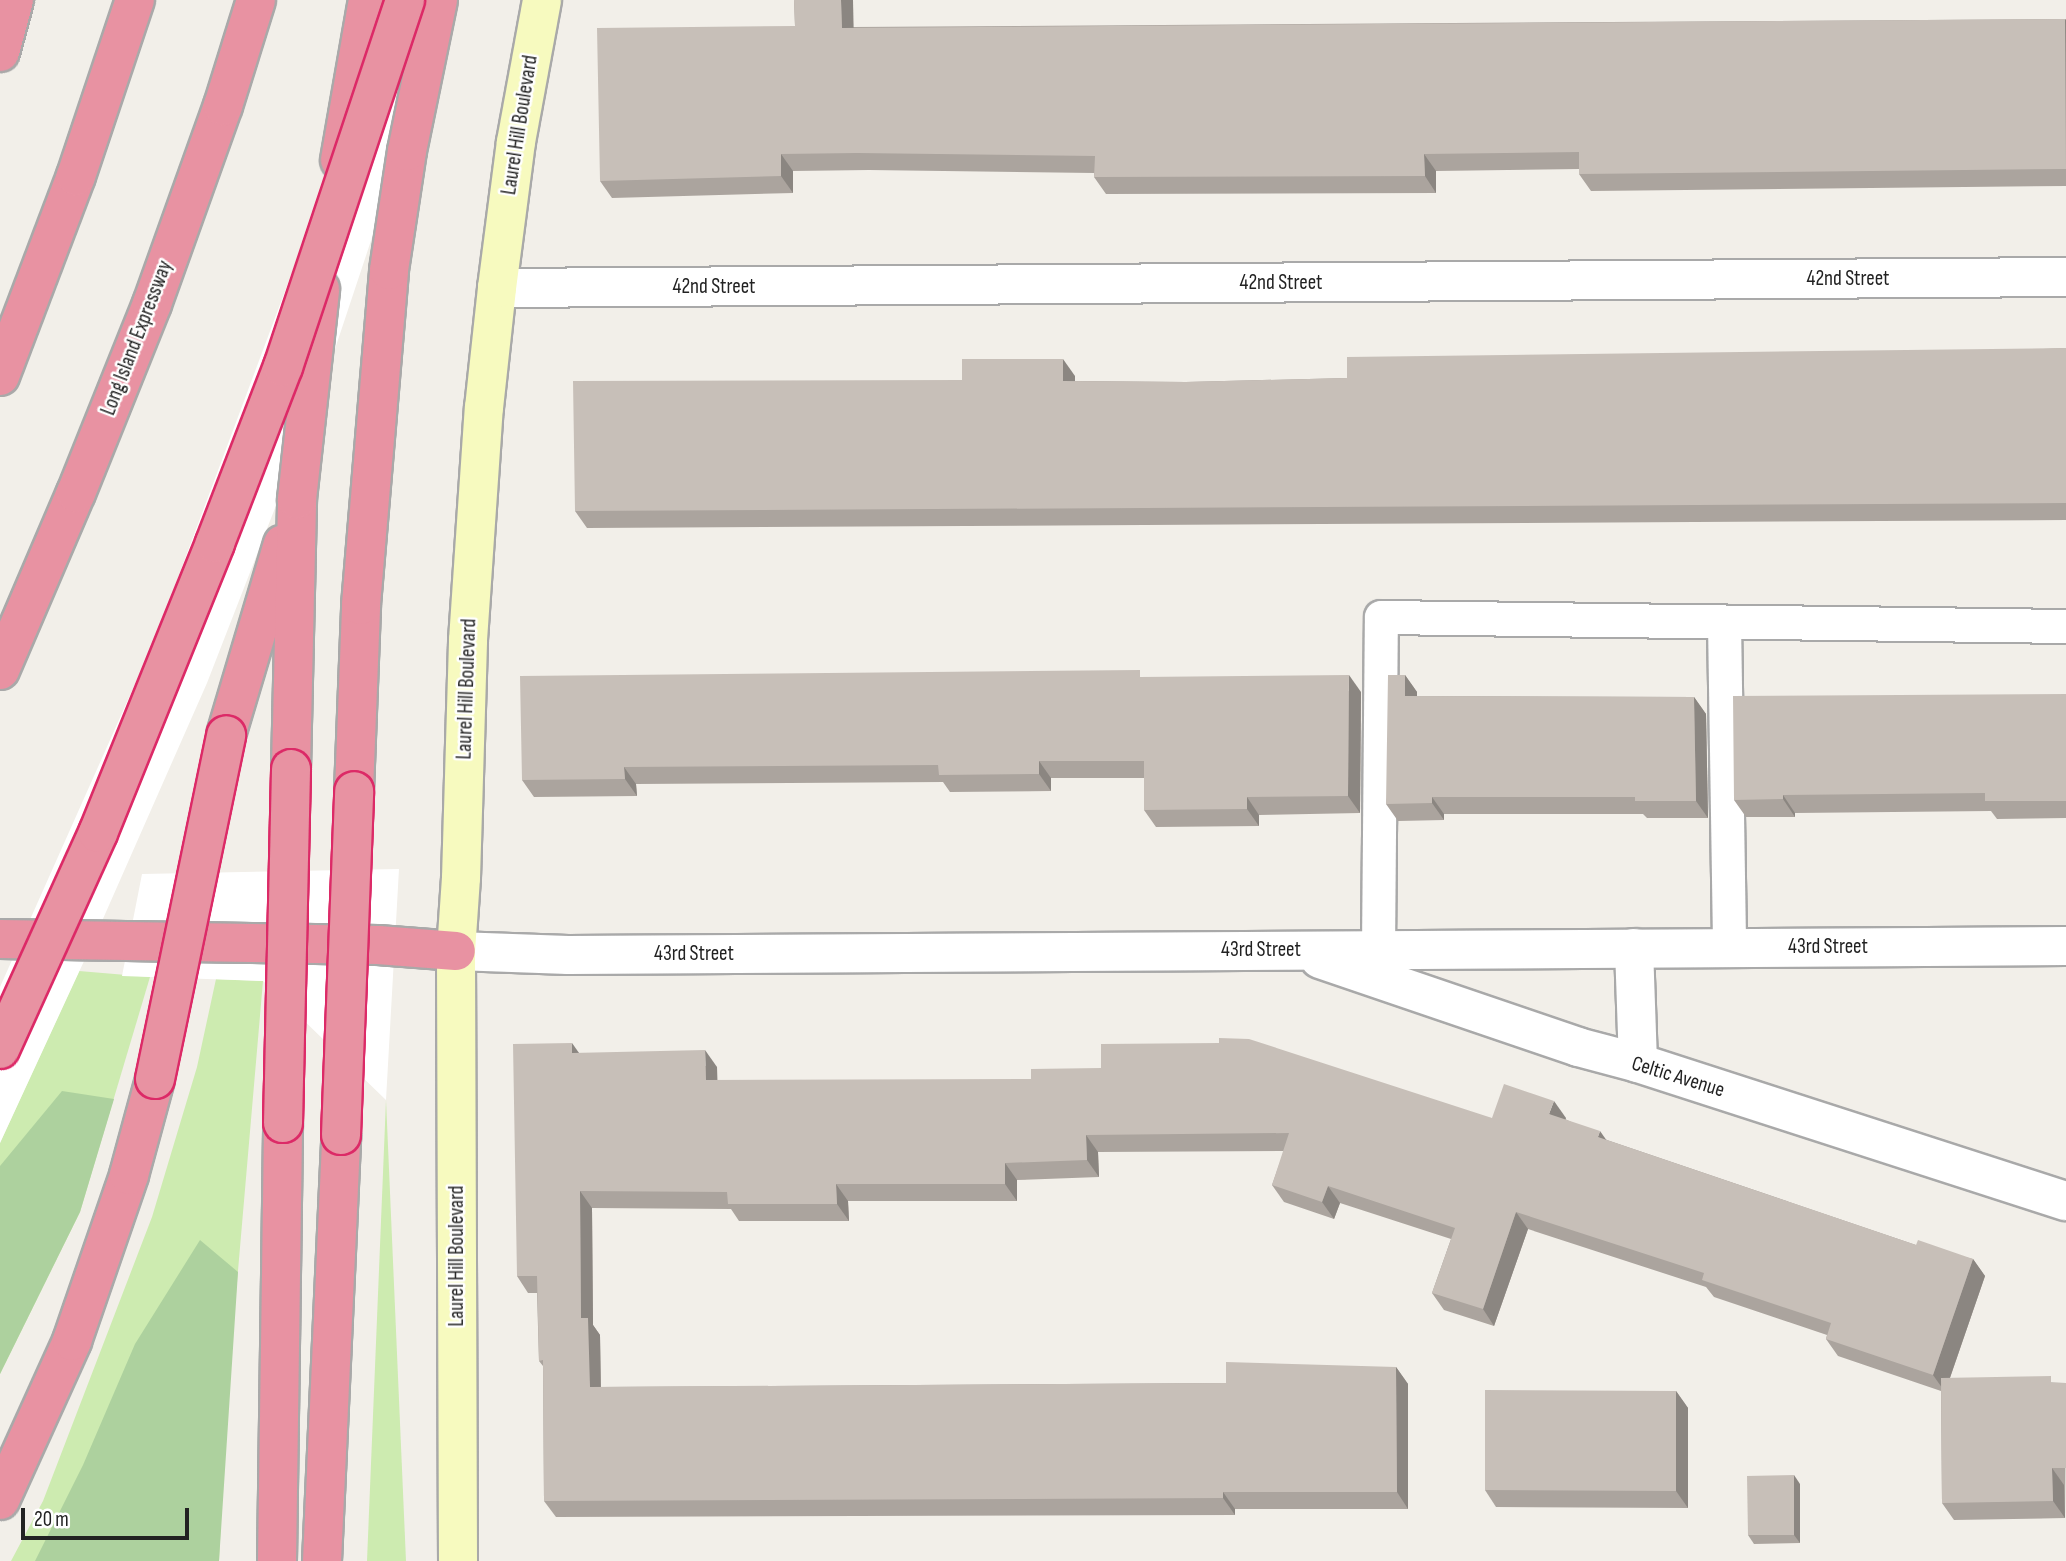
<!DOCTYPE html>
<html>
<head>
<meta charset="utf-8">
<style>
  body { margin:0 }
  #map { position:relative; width:2066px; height:1561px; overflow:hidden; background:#f2efe9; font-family:"Sofia Sans Condensed",sans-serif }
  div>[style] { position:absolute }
  .grass>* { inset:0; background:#cdebb0 }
  .forest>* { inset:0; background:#add19e }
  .pier>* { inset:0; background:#fff }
  .roads { filter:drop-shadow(2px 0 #a9a9a9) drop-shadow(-2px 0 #a9a9a9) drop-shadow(0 2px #a9a9a9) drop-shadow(0 -2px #a9a9a9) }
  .service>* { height:33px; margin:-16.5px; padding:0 16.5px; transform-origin:16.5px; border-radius:16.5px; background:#fff }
  .minor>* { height:38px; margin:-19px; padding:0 19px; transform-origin:19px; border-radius:19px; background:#fff }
  .secondary>* { height:38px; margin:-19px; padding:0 19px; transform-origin:19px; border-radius:19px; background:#f7fabf }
  .motorway>* { height:38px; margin:-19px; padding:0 19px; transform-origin:19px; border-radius:19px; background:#e892a2 }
  .bridges { filter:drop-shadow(2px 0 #dc2a67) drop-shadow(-2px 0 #dc2a67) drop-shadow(0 2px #dc2a67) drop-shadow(0 -2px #dc2a67) }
  .motorway-bridge>* { height:38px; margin:-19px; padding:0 19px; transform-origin:19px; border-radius:19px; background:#e892a2 }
  .wall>* { inset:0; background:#aba49e }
  .shaded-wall>* { inset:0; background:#8b8681 }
  .building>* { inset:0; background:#c7bfb8 }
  span { translate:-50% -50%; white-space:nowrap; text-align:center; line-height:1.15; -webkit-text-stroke:5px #fff; paint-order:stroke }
  .street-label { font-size:21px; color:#222 }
  .scale { position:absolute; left:21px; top:1508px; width:168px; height:32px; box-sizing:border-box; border:4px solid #222; border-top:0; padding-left:9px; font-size:21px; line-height:24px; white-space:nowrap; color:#222; -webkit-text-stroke:5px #fff; paint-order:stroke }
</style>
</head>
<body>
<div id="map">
  <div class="grass">
    <div style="clip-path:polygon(79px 971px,150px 977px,80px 1212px,0 1374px,0 1143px)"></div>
    <div style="clip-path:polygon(216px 979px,263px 981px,227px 1398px,219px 1561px,11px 1561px,43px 1501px,152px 1217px,197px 1067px)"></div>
    <div style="clip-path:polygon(386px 1100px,406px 1561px,367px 1561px)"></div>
  </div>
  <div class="forest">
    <div style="clip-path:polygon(62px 1091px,114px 1099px,80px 1212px,0 1374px,0 1166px)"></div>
    <div style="clip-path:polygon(200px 1240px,238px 1272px,219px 1561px,35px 1561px,83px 1465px,135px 1344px)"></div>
  </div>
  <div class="pier">
    <div style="clip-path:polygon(381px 0,451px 0,324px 382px,207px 683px,91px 946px,0 1143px,0 987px,155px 639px,297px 259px)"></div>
    <div style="clip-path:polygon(399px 869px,386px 1100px,263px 981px,122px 976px,142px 874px)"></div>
  </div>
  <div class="roads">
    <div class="service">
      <div style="left:1724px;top:622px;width:326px;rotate:89.1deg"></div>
      <div style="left:1378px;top:949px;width:332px;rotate:-89.5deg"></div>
      <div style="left:1381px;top:617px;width:685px;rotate:0.75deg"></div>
    </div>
    <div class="minor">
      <div style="left:497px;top:288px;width:1569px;rotate:-0.4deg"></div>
      <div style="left:1634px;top:948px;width:115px;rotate:88deg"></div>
      <div style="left:456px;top:951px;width:112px;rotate:2deg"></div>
      <div style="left:568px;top:955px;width:1498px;rotate:-0.34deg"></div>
      <div style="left:1320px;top:959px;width:273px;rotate:18.8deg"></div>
      <div style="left:1578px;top:1047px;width:62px;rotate:14.9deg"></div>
      <div style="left:1638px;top:1063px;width:450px;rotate:17.9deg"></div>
    </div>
    <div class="secondary">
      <div style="left:458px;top:1561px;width:610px;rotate:-90.19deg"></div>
      <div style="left:456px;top:951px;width:73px;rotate:-86.1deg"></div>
      <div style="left:461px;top:878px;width:238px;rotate:-88.3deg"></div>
      <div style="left:468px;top:640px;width:233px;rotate:-86.1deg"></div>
      <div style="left:484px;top:408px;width:121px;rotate:-83.8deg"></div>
      <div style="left:497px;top:288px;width:147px;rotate:-82.6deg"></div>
      <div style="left:516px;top:142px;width:144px;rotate:-79.6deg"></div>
    </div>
    <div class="motorway">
      <div style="left:0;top:52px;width:54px;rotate:-74.9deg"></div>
      <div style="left:340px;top:160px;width:162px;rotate:-80.1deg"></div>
      <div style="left:0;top:376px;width:214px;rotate:-69.2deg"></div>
      <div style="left:76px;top:176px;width:186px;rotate:-71.5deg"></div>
      <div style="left:0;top:670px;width:193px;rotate:-66.8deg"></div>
      <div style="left:76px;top:493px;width:204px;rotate:-68.1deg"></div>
      <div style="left:152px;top:304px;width:210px;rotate:-70.3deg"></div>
      <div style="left:223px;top:106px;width:111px;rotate:-72.7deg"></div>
      <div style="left:226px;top:735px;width:199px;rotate:-73.4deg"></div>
      <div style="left:291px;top:769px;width:270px;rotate:-88.7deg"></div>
      <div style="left:297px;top:499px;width:211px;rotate:-83.7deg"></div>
      <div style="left:354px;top:791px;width:186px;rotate:-87.8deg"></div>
      <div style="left:361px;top:605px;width:336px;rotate:-85.2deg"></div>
      <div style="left:389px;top:270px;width:120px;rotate:-81.4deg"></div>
      <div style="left:407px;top:151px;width:154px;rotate:-78.4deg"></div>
      <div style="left:0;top:939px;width:378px;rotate:0.9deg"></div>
      <div style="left:378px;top:945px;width:78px;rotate:4.4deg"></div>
      <div style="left:0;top:1500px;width:175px;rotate:-65.6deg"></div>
      <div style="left:72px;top:1341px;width:176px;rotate:-71deg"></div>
      <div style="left:129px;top:1175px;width:99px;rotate:-74.8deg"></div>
      <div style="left:277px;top:1561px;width:438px;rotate:-89.2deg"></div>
      <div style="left:322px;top:1561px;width:426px;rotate:-87.4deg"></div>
    </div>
  </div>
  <div class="bridges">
    <div class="motorway-bridge">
      <div style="left:0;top:1049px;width:237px;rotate:-65.6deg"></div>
      <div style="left:98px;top:833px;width:313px;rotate:-68deg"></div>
      <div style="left:215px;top:543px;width:189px;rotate:-68.9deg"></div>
      <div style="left:283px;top:367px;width:387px;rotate:-71.6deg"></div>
      <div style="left:155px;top:1079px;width:351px;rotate:-78.3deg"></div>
      <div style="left:283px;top:1123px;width:354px;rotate:-88.7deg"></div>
      <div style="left:341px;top:1135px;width:344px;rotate:-87.8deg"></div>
    </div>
  </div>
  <div class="wall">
    <div style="clip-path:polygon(794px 0,853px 0,853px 27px,2065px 19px,2066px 20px,2066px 186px,1591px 191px,1579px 174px,1579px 169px,1436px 171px,1436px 193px,1106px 194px,1094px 177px,1094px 173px,869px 170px,793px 171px,793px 193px,612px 198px,600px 181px,795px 26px)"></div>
    <div style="clip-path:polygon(2066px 348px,2066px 520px,587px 528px,575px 511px,962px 380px,1075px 376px,1075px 381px,1186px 382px,1347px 378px)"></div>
    <div style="clip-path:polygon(1405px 675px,1417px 692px,1417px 696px,1694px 697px,1706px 714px,1708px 818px,1647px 818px,1643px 814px,1444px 814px,1444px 820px,1398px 821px,1386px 804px)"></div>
    <div style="clip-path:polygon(1145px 677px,1361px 692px,1360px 813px,1259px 815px,1259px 826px,1156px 827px,1144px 810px,1144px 778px,1051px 778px,1051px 791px,950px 792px,943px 782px,636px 784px,637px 796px,534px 797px,522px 780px)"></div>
    <div style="clip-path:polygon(2066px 694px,2066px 818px,1997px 819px,1991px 811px,1795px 813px,1795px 817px,1746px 817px,1734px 800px)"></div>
    <div style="clip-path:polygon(578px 1053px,717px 1067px,717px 1080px,1492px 1118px,1566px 1118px,1565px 1119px,1607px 1140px,1916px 1245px,1973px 1259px,1985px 1276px,1950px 1378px,2066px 1383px,2065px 1518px,1954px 1520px,1942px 1503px,1941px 1391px,1838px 1356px,1826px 1339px,1827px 1335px,1714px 1297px,1706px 1287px,1528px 1229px,1494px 1326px,1444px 1310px,1432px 1293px,1451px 1239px,1340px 1203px,1334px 1219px,1284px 1202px,1272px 1185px,1284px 1151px,1098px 1152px,1099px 1177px,1017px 1180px,1017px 1201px,848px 1201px,849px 1221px,739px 1221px,731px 1209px,592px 1208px,593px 1325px,600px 1335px,601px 1387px,1226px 1383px,1396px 1367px,1408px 1384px,1408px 1509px,1235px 1509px,1235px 1515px,556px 1517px,544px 1501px,543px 1366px,539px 1361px,537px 1293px,528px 1293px,517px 1276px)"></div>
    <div style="clip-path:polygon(1676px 1391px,1688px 1408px,1688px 1508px,1496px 1507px,1485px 1490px)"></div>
    <div style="clip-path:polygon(1800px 1484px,1800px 1543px,1754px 1544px,1748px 1535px)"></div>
  </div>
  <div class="shaded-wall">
    <div style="clip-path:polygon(841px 0,853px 0,854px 45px,842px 28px)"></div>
    <div style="clip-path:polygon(2065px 19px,2066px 20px,2066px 169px)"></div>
    <div style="clip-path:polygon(781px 154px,793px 171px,793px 193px,781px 176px)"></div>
    <div style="clip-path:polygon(1424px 154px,1436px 171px,1436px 193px,1425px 176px)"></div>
    <div style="clip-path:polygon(1063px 359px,1075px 376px,1075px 398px,1063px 381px)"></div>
    <div style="clip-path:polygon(1349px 675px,1361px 692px,1360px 813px,1348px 796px)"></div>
    <div style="clip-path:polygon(1405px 675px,1417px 692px,1417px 713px,1405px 696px)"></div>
    <div style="clip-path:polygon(1694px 697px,1706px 714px,1708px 818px,1696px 801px)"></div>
    <div style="clip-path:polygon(1039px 761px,1051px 778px,1051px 791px,1039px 774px)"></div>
    <div style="clip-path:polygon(624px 767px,636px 784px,637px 796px,625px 779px)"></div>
    <div style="clip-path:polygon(1783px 795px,1795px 813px,1795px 817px,1783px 799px)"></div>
    <div style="clip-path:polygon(1247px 797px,1259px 815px,1259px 826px,1247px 809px)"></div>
    <div style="clip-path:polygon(1432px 797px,1444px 814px,1444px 820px,1432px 803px)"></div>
    <div style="clip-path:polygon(572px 1043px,584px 1060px,572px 1053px)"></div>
    <div style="clip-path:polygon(705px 1050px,717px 1067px,718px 1097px,706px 1080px)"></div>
    <div style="clip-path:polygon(1554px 1101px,1566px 1118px,1561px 1131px,1549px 1114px)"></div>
    <div style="clip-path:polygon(1600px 1131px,1612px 1148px,1598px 1137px)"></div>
    <div style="clip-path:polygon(1086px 1135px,1098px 1152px,1099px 1177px,1087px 1160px)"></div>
    <div style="clip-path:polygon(1005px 1163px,1017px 1180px,1017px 1201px,1005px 1184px)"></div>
    <div style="clip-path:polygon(836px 1184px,848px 1201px,849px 1221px,837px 1204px)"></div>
    <div style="clip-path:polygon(1328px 1186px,1340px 1203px,1334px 1219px,1322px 1202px)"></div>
    <div style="clip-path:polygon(580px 1191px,592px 1208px,593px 1325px,600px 1335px,601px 1404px,590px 1387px,581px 1318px)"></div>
    <div style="clip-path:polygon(1516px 1212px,1528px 1229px,1494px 1326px,1483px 1309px)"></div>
    <div style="clip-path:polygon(1973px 1259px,1985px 1276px,1945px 1392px,1933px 1375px)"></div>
    <div style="clip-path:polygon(1396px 1367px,1408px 1384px,1408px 1509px,1397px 1492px)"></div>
    <div style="clip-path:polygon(1676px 1391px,1688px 1408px,1688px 1508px,1676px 1491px)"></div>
    <div style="clip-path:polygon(2052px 1468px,2064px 1485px,2065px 1518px,2053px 1501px)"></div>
    <div style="clip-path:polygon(1794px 1475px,1800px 1484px,1800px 1543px,1794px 1535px)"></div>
    <div style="clip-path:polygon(1223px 1492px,1235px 1509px,1235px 1515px,1223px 1498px)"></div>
  </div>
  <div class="building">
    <div style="clip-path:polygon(794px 0,841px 0,842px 28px,2065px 19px,2066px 169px,1579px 174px,1579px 152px,1424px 154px,1425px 176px,1094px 177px,1095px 156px,857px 153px,781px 154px,781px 176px,600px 181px,597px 28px,795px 26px)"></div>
    <div style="clip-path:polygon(2066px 348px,2066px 503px,575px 511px,573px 381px,962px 380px,962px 359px,1063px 359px,1063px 381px,1186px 382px,1347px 378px,1347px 357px)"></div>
    <div style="clip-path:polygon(1140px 670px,1140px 677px,1349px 675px,1348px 796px,1247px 797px,1247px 809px,1144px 810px,1144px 761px,1039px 761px,1039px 774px,939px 775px,938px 765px,624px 767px,625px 779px,522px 780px,520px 676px)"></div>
    <div style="clip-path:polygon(1388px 675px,1405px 675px,1405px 696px,1694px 697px,1696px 801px,1635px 801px,1635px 797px,1432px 797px,1432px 803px,1386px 804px)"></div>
    <div style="clip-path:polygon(2066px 694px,2066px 801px,1985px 801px,1985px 793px,1783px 795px,1783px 799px,1734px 800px,1733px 696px)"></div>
    <div style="clip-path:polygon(1219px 1038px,1249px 1039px,1492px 1118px,1504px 1084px,1554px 1101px,1549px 1114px,1600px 1131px,1598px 1137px,1916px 1245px,1918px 1240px,1973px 1259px,1933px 1375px,1826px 1339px,1831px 1323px,1702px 1280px,1704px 1273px,1516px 1212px,1483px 1309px,1432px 1293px,1455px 1228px,1328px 1186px,1322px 1202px,1272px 1185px,1289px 1133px,1086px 1135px,1087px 1160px,1005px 1163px,1005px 1184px,836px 1184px,837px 1204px,728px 1204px,727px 1192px,580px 1191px,581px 1318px,588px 1318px,590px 1387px,1226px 1383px,1226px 1362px,1396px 1367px,1397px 1492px,1223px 1492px,1223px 1498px,544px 1501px,543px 1360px,539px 1361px,537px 1276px,517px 1276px,513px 1044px,572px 1043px,572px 1053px,705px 1050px,706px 1080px,1031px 1079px,1031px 1069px,1101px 1068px,1101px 1044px,1219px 1043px)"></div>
    <div style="clip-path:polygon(2051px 1376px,2051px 1383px,2066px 1383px,2066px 1468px,2052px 1468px,2053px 1501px,1942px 1503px,1941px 1378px)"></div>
    <div style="clip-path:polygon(1485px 1390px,1676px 1391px,1676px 1491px,1485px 1490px)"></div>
    <div style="clip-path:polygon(1794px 1475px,1794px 1535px,1748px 1535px,1747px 1476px)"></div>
  </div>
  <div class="street-label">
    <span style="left:520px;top:125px;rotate:-81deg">Laurel Hill Boulevard</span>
    <span style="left:1848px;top:279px">42nd Street</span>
    <span style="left:1281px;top:283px">42nd Street</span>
    <span style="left:714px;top:287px">42nd Street</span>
    <span style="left:137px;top:338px;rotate:-69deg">Long Island Expressway</span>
    <span style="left:467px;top:689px;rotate:-88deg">Laurel Hill Boulevard</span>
    <span style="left:1828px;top:947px">43rd Street</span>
    <span style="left:1261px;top:950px">43rd Street</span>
    <span style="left:694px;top:954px">43rd Street</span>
    <span style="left:1678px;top:1077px;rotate:17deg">Celtic Avenue</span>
    <span style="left:457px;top:1256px;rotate:-90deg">Laurel Hill Boulevard</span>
  </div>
  <div class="scale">20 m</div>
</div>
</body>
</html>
